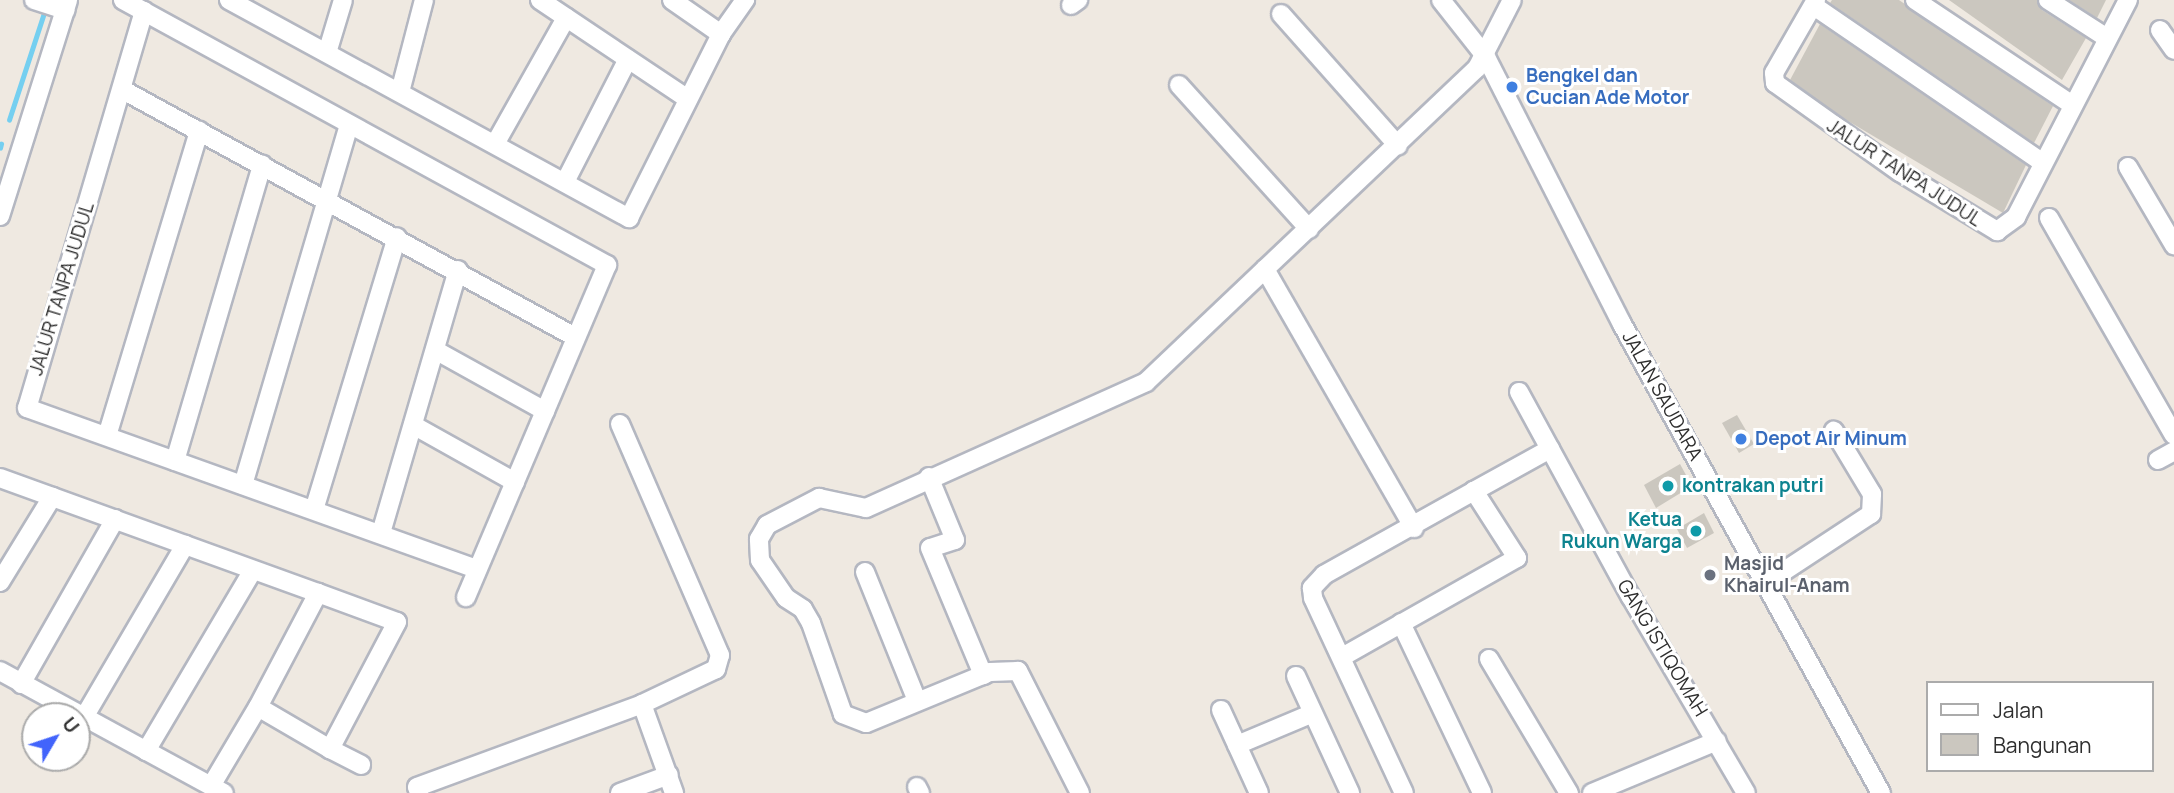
<!DOCTYPE html>
<html>
<head>
<meta charset="utf-8">
<style>
  body { margin:0 }
  #map { position:relative; width:2174px; height:793px; overflow:hidden; background:#efe9e1; font-family:Manrope,sans-serif }
  div>[style] { position:absolute }
  .stream>* { height:4.5px; margin:-2.25px; padding:0 2.25px; transform-origin:2.25px; border-radius:2.25px; background:#75cff0 }
  .building>* { inset:0; background:#cbc7bf }
  .roads { filter:drop-shadow(2px 0 #b4b7c1) drop-shadow(-2px 0 #b4b7c1) drop-shadow(0 2px #b4b7c1) drop-shadow(0 -2px #b4b7c1) }
  .street>* { height:18px; margin:-9px; padding:0 9px; transform-origin:9px; border-radius:9px; background:#fff }
  .dots>* { width:19px; height:19px; translate:-50% -50%; box-sizing:border-box; border:4px solid #fff; border-radius:50% }
  span { translate:-50% -50%; white-space:nowrap; text-align:center; line-height:1.15; -webkit-text-stroke:6px #fff; paint-order:stroke }
  .shop-label { font-size:19px; color:#366cbe; font-weight:700 }
  .left { translate:0 -50%; text-align:left }
  .street-label { font-size:19px; color:#2e2e2e }
  .culture-label { font-size:19px; color:#0d838f; font-weight:700 }
  .right { translate:-100% -50%; text-align:right }
  .worship-label { font-size:19px; color:#5b616d; font-weight:700 }
  .legend { position:absolute; left:1926px; top:681px; width:228px; height:91px; box-sizing:border-box; background:#fff; border:2px solid #ababab; margin:0; padding:9px 12px; list-style:none; font-size:21px; color:#2e2e2e }
  .legend li { display:flex; align-items:center; gap:14px; height:35px }
  .legend b { width:35px; border:2px solid #ababab }
  .north { position:absolute; left:21px; top:702px; width:70px; height:70px; box-sizing:border-box; background:#fff; border:2px solid #ababab; border-radius:50%; rotate:51deg; font-size:19px; font-weight:700; line-height:28px; text-align:center; color:#2e2e2e }
  .north::after { content:''; display:block; margin:auto; width:24px; height:32px; background:#4264fb; clip-path:polygon(50% 0,100% 100%,50% 72%,0 100%) }
</style>
</head>
<body>
<div id="map">
  <div class="stream">
    <div style="left:9px;top:120px;width:119px;rotate:-71.9deg"></div>
    <div style="left:0;top:148px;width:4px;rotate:-76deg"></div>
  </div>
  <div class="building">
    <div style="clip-path:polygon(1832px 0,1899px 0,2053px 106px,2034px 143px,1830px 3px)"></div>
    <div style="clip-path:polygon(1949px 0,2037px 0,2042px 10px,2086px 38px,2062px 80px)"></div>
    <div style="clip-path:polygon(2069px 0,2106px 0,2097px 18px)"></div>
    <div style="clip-path:polygon(1820px 24px,2026px 165px,2003px 213px,1843px 118px,1790px 80px)"></div>
    <div style="clip-path:polygon(1737px 415px,1754px 444px,1739px 453px,1722px 423px)"></div>
    <div style="clip-path:polygon(1680px 464px,1692px 486px,1656px 508px,1644px 485px)"></div>
    <div style="clip-path:polygon(1704px 513px,1714px 533px,1687px 548px,1677px 529px)"></div>
  </div>
  <div class="roads">
    <div class="street">
      <div style="left:34px;top:0;width:33px;rotate:18deg"></div>
      <div style="left:123px;top:0;width:552px;rotate:28.7deg"></div>
      <div style="left:607px;top:265px;width:361px;rotate:113deg"></div>
      <div style="left:229px;top:0;width:456px;rotate:28.6deg"></div>
      <div style="left:629px;top:218px;width:206px;rotate:-63.4deg"></div>
      <div style="left:721px;top:34px;width:42px;rotate:-54.8deg"></div>
      <div style="left:540px;top:0;width:178px;rotate:33.8deg"></div>
      <div style="left:672px;top:0;width:60px;rotate:34.8deg"></div>
      <div style="left:1441px;top:0;width:73px;rotate:51.7deg"></div>
      <div style="left:1486px;top:57px;width:300px;rotate:63deg"></div>
      <div style="left:1622px;top:324px;width:536px;rotate:61.09deg"></div>
      <div style="left:1816px;top:0;width:84px;rotate:119.9deg"></div>
      <div style="left:1774px;top:73px;width:10px;rotate:84deg"></div>
      <div style="left:1775px;top:83px;width:153px;rotate:35.5deg"></div>
      <div style="left:1900px;top:172px;width:114px;rotate:31.3deg"></div>
      <div style="left:1997px;top:231px;width:24px;rotate:-36deg"></div>
      <div style="left:2016px;top:217px;width:244px;rotate:-62.7deg"></div>
      <div style="left:1915px;top:0;width:187px;rotate:33.7deg"></div>
      <div style="left:2048px;top:0;width:70px;rotate:32.8deg"></div>
      <div style="left:1071px;top:5px;width:9px;rotate:-36deg"></div>
      <div style="left:1814px;top:6px;width:278px;rotate:34.4deg"></div>
      <div style="left:144px;top:11px;width:414px;rotate:106.4deg"></div>
      <div style="left:27px;top:408px;width:478px;rotate:19.7deg"></div>
      <div style="left:1281px;top:14px;width:176px;rotate:48.4deg"></div>
      <div style="left:2160px;top:30px;width:24px;rotate:55deg"></div>
      <div style="left:327px;top:53px;width:55px;rotate:-73.2deg"></div>
      <div style="left:1179px;top:85px;width:194px;rotate:47.9deg"></div>
      <div style="left:123px;top:90px;width:515px;rotate:28.65deg"></div>
      <div style="left:400px;top:92px;width:95px;rotate:-75.4deg"></div>
      <div style="left:495px;top:144px;width:145px;rotate:-60.6deg"></div>
      <div style="left:2128px;top:167px;width:91px;rotate:59.5deg"></div>
      <div style="left:565px;top:182px;width:138px;rotate:-62.9deg"></div>
      <div style="left:0;top:216px;width:226px;rotate:-72.5deg"></div>
      <div style="left:2049px;top:218px;width:250px;rotate:60.1deg"></div>
      <div style="left:1265px;top:269px;width:299px;rotate:60.1deg"></div>
      <div style="left:435px;top:350px;width:126px;rotate:29deg"></div>
      <div style="left:1519px;top:392px;width:234px;rotate:61.4deg"></div>
      <div style="left:1631px;top:597px;width:227px;rotate:59.6deg"></div>
      <div style="left:620px;top:424px;width:252px;rotate:66.6deg"></div>
      <div style="left:720px;top:655px;width:15px;rotate:106deg"></div>
      <div style="left:716px;top:669px;width:82px;rotate:154.7deg"></div>
      <div style="left:413px;top:425px;width:117px;rotate:29.2deg"></div>
      <div style="left:107px;top:436px;width:319px;rotate:-73.2deg"></div>
      <div style="left:2158px;top:460px;width:18px;rotate:-29deg"></div>
      <div style="left:175px;top:461px;width:309px;rotate:-73.6deg"></div>
      <div style="left:929px;top:477px;width:68px;rotate:67.6deg"></div>
      <div style="left:955px;top:540px;width:26px;rotate:162deg"></div>
      <div style="left:930px;top:548px;width:138px;rotate:67.3deg"></div>
      <div style="left:0;top:478px;width:338px;rotate:19.9deg"></div>
      <div style="left:318px;top:593px;width:84px;rotate:20.2deg"></div>
      <div style="left:397px;top:622px;width:144px;rotate:117.8deg"></div>
      <div style="left:330px;top:749px;width:83px;rotate:-149.7deg"></div>
      <div style="left:258px;top:707px;width:129px;rotate:-62.2deg"></div>
      <div style="left:243px;top:485px;width:376px;rotate:-73.6deg"></div>
      <div style="left:1474px;top:491px;width:87px;rotate:-28.9deg"></div>
      <div style="left:314px;top:510px;width:285px;rotate:-73.1deg"></div>
      <div style="left:381px;top:533px;width:274px;rotate:-73.7deg"></div>
      <div style="left:865px;top:572px;width:139px;rotate:68deg"></div>
      <div style="left:0;top:582px;width:100px;rotate:-58.5deg"></div>
      <div style="left:1766px;top:583px;width:126px;rotate:-33.3deg"></div>
      <div style="left:1871px;top:514px;width:20px;rotate:-87deg"></div>
      <div style="left:1872px;top:494px;width:74px;rotate:-121.1deg"></div>
      <div style="left:1401px;top:623px;width:188px;rotate:64.5deg"></div>
      <div style="left:1342px;top:657px;width:201px;rotate:-29.5deg"></div>
      <div style="left:1517px;top:558px;width:80px;rotate:-122.7deg"></div>
      <div style="left:1474px;top:491px;width:172px;rotate:150.8deg"></div>
      <div style="left:1324px;top:575px;width:18px;rotate:133deg"></div>
      <div style="left:1312px;top:588px;width:10px;rotate:84deg"></div>
      <div style="left:1313px;top:598px;width:215px;rotate:65deg"></div>
      <div style="left:1489px;top:659px;width:156px;rotate:59.2deg"></div>
      <div style="left:0;top:671px;width:255px;rotate:28.6deg"></div>
      <div style="left:1296px;top:676px;width:129px;rotate:65.2deg"></div>
      <div style="left:21px;top:684px;width:190px;rotate:-60.3deg"></div>
      <div style="left:1221px;top:710px;width:91px;rotate:65.4deg"></div>
      <div style="left:83px;top:719px;width:202px;rotate:-59.6deg"></div>
      <div style="left:1237px;top:745px;width:82px;rotate:-22.8deg"></div>
      <div style="left:330px;top:749px;width:35px;rotate:27deg"></div>
      <div style="left:146px;top:751px;width:210px;rotate:-59.4deg"></div>
      <div style="left:211px;top:786px;width:92px;rotate:-59.3deg"></div>
      <div style="left:917px;top:787px;width:7px;rotate:63deg"></div>
      <div style="left:419px;top:793px;width:6px;rotate:-108deg"></div>
      <div style="left:417px;top:787px;width:240px;rotate:-20.2deg"></div>
      <div style="left:642px;top:704px;width:95px;rotate:70.2deg"></div>
      <div style="left:620px;top:793px;width:52px;rotate:-20.2deg"></div>
      <div style="left:1080px;top:793px;width:137px;rotate:-116.9deg"></div>
      <div style="left:1018px;top:671px;width:28px;rotate:178deg"></div>
      <div style="left:990px;top:672px;width:134px;rotate:157.6deg"></div>
      <div style="left:866px;top:723px;width:25px;rotate:-159deg"></div>
      <div style="left:843px;top:714px;width:96px;rotate:-109.4deg"></div>
      <div style="left:811px;top:623px;width:16px;rotate:-120deg"></div>
      <div style="left:803px;top:609px;width:20px;rotate:-147deg"></div>
      <div style="left:786px;top:598px;width:46px;rotate:-124.4deg"></div>
      <div style="left:760px;top:560px;width:21px;rotate:-93deg"></div>
      <div style="left:759px;top:539px;width:16px;rotate:-60deg"></div>
      <div style="left:767px;top:525px;width:59px;rotate:-27.4deg"></div>
      <div style="left:819px;top:498px;width:48px;rotate:12deg"></div>
      <div style="left:866px;top:508px;width:307px;rotate:-24.2deg"></div>
      <div style="left:1146px;top:382px;width:456px;rotate:-43.5deg"></div>
      <div style="left:1477px;top:68px;width:76px;rotate:-62.8deg"></div>
      <div style="left:1592px;top:793px;width:135px;rotate:-22.6deg"></div>
    </div>
  </div>
  <div class="dots">
    <div style="left:1512px;top:87px;background:#3f7fe0"></div>
    <div style="left:1741px;top:439px;background:#3f7fe0"></div>
    <div style="left:1668px;top:486px;background:#0f9aa8"></div>
    <div style="left:1696px;top:531px;background:#0f9aa8"></div>
    <div style="left:1710px;top:575px;background:#6b7280"></div>
  </div>
  <div class="shop-label">
    <span class="left" style="left:1526px;top:87px">Bengkel dan<br>Cucian Ade Motor</span>
    <span class="left" style="left:1755px;top:439px">Depot Air Minum</span>
  </div>
  <div class="street-label">
    <span style="left:1904px;top:173px;rotate:33deg">JALUR TANPA JUDUL</span>
    <span style="left:62px;top:289px;rotate:-73deg">JALUR TANPA JUDUL</span>
    <span style="left:1662px;top:396px;rotate:61deg">JALAN SAUDARA</span>
    <span style="left:1662px;top:648px;rotate:59deg">GANG ISTIQOMAH</span>
  </div>
  <div class="culture-label">
    <span class="left" style="left:1682px;top:486px">kontrakan putri</span>
    <span class="right" style="left:1682px;top:531px">Ketua<br>Rukun Warga</span>
  </div>
  <div class="worship-label">
    <span class="left" style="left:1724px;top:575px">Masjid<br>Khairul-Anam</span>
  </div>
  <ul class="legend">
  <li><b style="height:9px;background:#fff"></b>Jalan</li>
  <li><b style="height:19px;background:#cbc7bf"></b>Bangunan</li>
  </ul>
  <div class="north">U</div>
</div>
</body>
</html>
